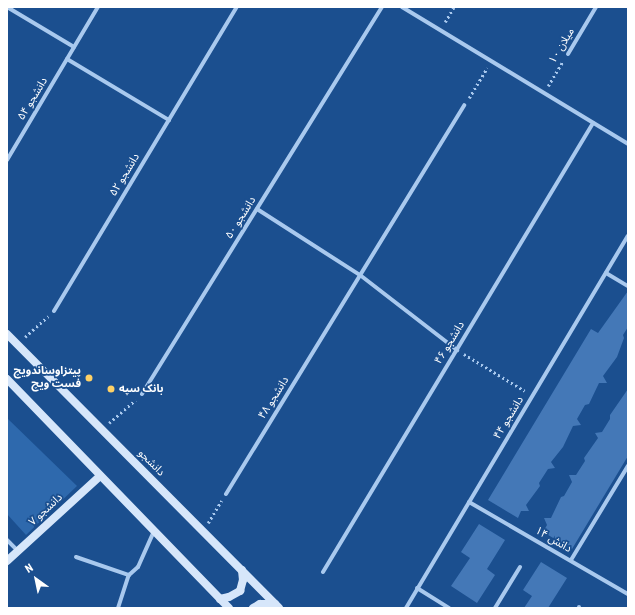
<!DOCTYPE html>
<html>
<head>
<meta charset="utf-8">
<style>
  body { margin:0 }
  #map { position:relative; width:635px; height:615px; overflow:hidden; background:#1b4f8f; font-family:"Roboto Condensed","Noto Sans Arabic",sans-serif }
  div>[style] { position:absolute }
  .green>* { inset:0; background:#2e69ad }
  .building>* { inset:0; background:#4478b7 }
  .path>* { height:2.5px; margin-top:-1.25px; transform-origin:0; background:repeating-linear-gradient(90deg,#a9c9ee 0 2px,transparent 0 5px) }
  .street>* { height:4px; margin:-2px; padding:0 2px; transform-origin:2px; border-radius:2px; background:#a9c9ee }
  .secondary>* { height:8px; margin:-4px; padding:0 4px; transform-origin:4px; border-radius:4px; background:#d6e6fa }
  .dots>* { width:11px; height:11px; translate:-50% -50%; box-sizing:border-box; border:2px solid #1b4f8f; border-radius:50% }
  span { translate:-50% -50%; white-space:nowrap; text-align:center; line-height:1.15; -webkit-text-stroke:3.5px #1b4f8f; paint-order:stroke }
  .street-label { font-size:11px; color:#fff }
  .poi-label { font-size:11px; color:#fff; font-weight:700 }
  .right { translate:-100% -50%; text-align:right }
  .left { translate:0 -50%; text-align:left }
  .frame { position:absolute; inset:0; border:8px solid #fff; pointer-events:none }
  .north { position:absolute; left:16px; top:559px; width:40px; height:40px; -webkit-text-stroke:3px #1b4f8f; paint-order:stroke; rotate:327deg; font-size:11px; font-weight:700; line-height:16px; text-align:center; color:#fff }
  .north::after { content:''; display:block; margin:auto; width:14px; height:18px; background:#fff; clip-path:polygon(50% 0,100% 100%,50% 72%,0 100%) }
</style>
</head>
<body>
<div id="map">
  <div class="green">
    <div style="clip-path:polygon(7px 418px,77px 486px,26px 535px,7px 514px)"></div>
  </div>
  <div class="building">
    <div style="clip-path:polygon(628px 291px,628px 327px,623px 335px,624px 338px,617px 357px,603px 376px,607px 383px,599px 383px,589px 404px,585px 405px,577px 419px,581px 425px,573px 426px,563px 447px,551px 462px,555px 468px,548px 469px,539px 483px,540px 486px,526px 505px,529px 511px,521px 511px,518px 518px,488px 500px,591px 329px,598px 333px)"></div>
    <div style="clip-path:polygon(628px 389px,628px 456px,572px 549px,543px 532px,547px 525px,544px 518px,551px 518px,561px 497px,564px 496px,572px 482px,569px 475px,576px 475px,585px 461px,584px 458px,598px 438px,595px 433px,602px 432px,610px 419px,610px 415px)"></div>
    <div style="clip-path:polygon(479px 524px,505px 540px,487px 569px,495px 575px,477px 603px,451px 586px,470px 558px,461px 552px)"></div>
    <div style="clip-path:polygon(541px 562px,567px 578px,548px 608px,524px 608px,532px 596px,523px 590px)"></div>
  </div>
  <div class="path">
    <div style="left:445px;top:22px;width:17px;rotate:-59deg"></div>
    <div style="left:548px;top:86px;width:29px;rotate:-59deg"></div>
    <div style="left:469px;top:98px;width:35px;rotate:-59deg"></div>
    <div style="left:25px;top:337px;width:31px;rotate:-42deg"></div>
    <div style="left:464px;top:354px;width:71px;rotate:31.2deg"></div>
    <div style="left:109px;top:423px;width:35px;rotate:-41deg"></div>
    <div style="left:208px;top:523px;width:26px;rotate:-59deg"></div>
  </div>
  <div class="street">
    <div style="left:7px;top:7px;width:78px;rotate:30.8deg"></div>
    <div style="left:402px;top:7px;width:264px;rotate:31.2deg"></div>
    <div style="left:568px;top:54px;width:55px;rotate:-59.2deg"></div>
    <div style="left:67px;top:59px;width:119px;rotate:30.9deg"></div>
    <div style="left:7px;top:160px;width:178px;rotate:-59.3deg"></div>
    <div style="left:257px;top:209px;width:122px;rotate:32.7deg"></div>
    <div style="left:360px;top:275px;width:123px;rotate:37.7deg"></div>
    <div style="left:606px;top:273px;width:26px;rotate:31deg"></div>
    <div style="left:54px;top:311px;width:355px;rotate:-59deg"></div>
    <div style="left:142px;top:394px;width:455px;rotate:-58.2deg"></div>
    <div style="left:226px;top:494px;width:456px;rotate:-58.5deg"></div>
    <div style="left:469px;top:502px;width:184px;rotate:30.1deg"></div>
    <div style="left:7px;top:540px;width:16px;rotate:45deg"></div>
    <div style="left:76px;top:557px;width:56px;rotate:18.8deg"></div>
    <div style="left:571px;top:560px;width:110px;rotate:-58.8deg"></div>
    <div style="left:323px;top:572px;width:524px;rotate:-58.98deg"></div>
    <div style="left:417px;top:588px;width:38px;rotate:32deg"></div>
    <div style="left:118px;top:608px;width:35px;rotate:-72deg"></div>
    <div style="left:129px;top:575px;width:12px;rotate:-42deg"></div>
    <div style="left:138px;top:567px;width:39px;rotate:-66deg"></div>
    <div style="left:406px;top:608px;width:433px;rotate:-59.2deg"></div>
    <div style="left:495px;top:608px;width:48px;rotate:-58.6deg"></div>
    <div style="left:579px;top:608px;width:1px;rotate:-90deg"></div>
  </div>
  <div class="secondary">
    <div style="left:7px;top:334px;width:386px;rotate:45.2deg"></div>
    <div style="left:7px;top:379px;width:319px;rotate:45.9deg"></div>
    <div style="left:7px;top:561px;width:126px;rotate:-42.4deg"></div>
    <div style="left:220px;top:599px;width:9px;rotate:-13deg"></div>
    <div style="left:229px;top:597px;width:13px;rotate:-29deg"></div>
    <div style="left:240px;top:591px;width:11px;rotate:-75deg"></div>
    <div style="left:243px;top:580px;width:10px;rotate:-96deg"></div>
    <div style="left:253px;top:608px;width:8px;rotate:-30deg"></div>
    <div style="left:260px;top:604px;width:15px"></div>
  </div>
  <div class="dots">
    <div style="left:89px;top:378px;background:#ffd166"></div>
    <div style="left:111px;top:389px;background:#ffd166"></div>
  </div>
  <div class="street-label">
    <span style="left:562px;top:46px;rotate:-59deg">میلان ۱۰</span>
    <span style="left:33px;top:99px;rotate:-59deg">دانشجو ۵۴</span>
    <span style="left:125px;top:175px;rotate:-59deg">دانشجو ۵۲</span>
    <span style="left:241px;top:218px;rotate:-58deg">دانشجو ۵۰</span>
    <span style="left:450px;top:343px;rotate:-59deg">دانشجو ۴۶</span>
    <span style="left:274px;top:398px;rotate:-58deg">دانشجو ۴۸</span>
    <span style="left:509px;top:418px;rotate:-59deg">دانشجو ۴۴</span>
    <span style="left:151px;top:463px;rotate:45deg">دانشجو</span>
    <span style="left:46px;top:510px;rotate:-43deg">دانشجو ۷</span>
    <span style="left:553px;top:540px;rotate:30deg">دانش ۱۴</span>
  </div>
  <div class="poi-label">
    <span class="right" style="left:81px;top:378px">پیتزاوساندویچ<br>فست ویچ</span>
    <span class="left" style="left:119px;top:389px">بانک سپه</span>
  </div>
  <div class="frame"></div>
  <div class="north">N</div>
</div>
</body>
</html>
